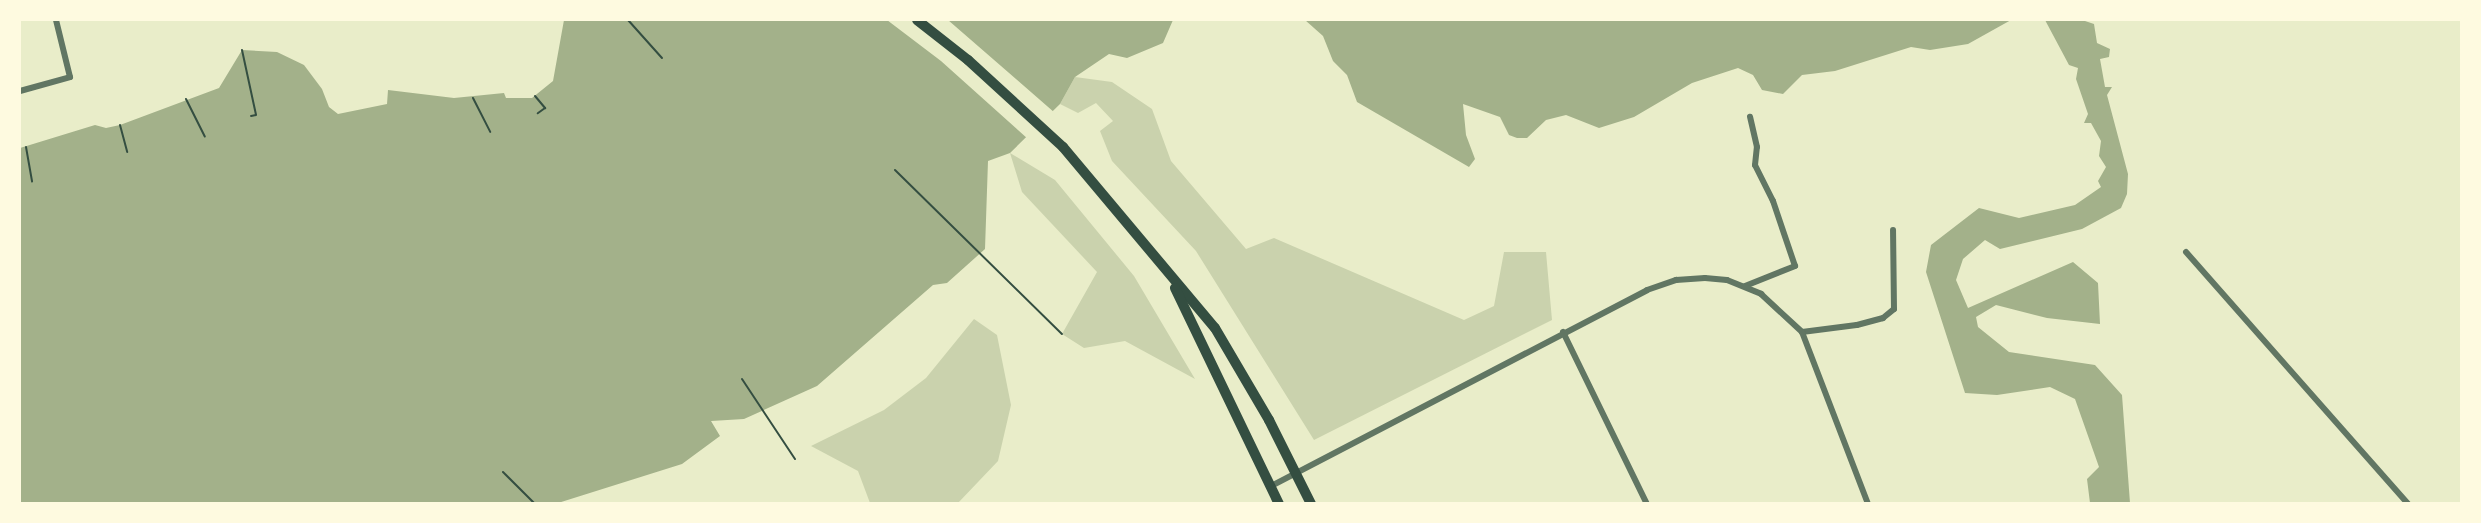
<!DOCTYPE html>
<html>
<head>
<meta charset="utf-8">
<style>
  body { margin:0 }
  #map { position:relative; width:2481px; height:523px; overflow:hidden; background:#e9edc9; font-family:Merriweather,serif }
  div>[style] { position:absolute }
  .green>* { inset:0; background:#cad2ad }
  .water>* { inset:0; background:#a3b18a }
  .pier>* { inset:0; background:#e9edc9 }
  .path>* { height:2px; margin:-1px; padding:0 1px; transform-origin:1px; border-radius:1px; background:#344e41 }
  .minor>* { height:6px; margin:-3px; padding:0 3px; transform-origin:3px; border-radius:3px; background:#617663 }
  .secondary>* { height:10px; margin:-5px; padding:0 5px; transform-origin:5px; border-radius:5px; background:#344e41 }
  span { translate:-50% -50%; white-space:nowrap; text-align:center; line-height:1.15; -webkit-text-stroke:6px #fefae0; paint-order:stroke }
  .frame { position:absolute; inset:0; border:21px solid #fefae0; pointer-events:none }
</style>
</head>
<body>
<div id="map">
  <div class="green">
    <div style="clip-path:polygon(1075px 77px,1112px 82px,1152px 109px,1171px 161px,1246px 249px,1274px 238px,1464px 320px,1494px 306px,1504px 252px,1546px 252px,1552px 320px,1314px 440px,1196px 251px,1112px 161px,1100px 131px,1113px 121px,1096px 103px,1078px 113px,1060px 104px)"></div>
    <div style="clip-path:polygon(1010px 153px,1055px 180px,1134px 276px,1195px 379px,1125px 341px,1084px 348px,1062px 334px,1097px 272px,1022px 192px)"></div>
    <div style="clip-path:polygon(974px 319px,997px 335px,1011px 405px,998px 461px,958px 503px,870px 503px,858px 471px,811px 446px,884px 410px,926px 378px)"></div>
  </div>
  <div class="water">
    <div style="clip-path:polygon(564px 20px,1173px 20px,1163px 43px,1127px 58px,1109px 54px,1075px 77px,1060px 104px,1010px 153px,988px 161px,985px 249px,947px 283px,933px 285px,817px 386px,744px 419px,711px 421px,720px 436px,682px 464px,558px 503px,20px 503px,20px 148px,95px 125px,106px 128px,120px 125px,219px 88px,242px 50px,277px 52px,304px 65px,322px 89px,329px 107px,338px 114px,387px 104px,388px 90px,454px 98px,504px 93px,506px 98px,532px 98px,553px 81px)"></div>
    <div style="clip-path:polygon(1305px 20px,2011px 20px,1968px 44px,1930px 50px,1911px 47px,1835px 71px,1802px 75px,1783px 94px,1762px 90px,1753px 75px,1738px 68px,1692px 83px,1634px 117px,1599px 128px,1566px 115px,1546px 120px,1527px 138px,1517px 138px,1509px 135px,1500px 117px,1463px 104px,1466px 135px,1475px 159px,1469px 167px,1357px 102px,1347px 75px,1333px 61px,1323px 36px)"></div>
    <div style="clip-path:polygon(2045px 20px,2082px 20px,2094px 24px,2097px 43px,2110px 49px,2109px 57px,2100px 59px,2105px 87px,2112px 87px,2107px 95px,2128px 174px,2127px 194px,2121px 208px,2082px 229px,2000px 249px,1985px 240px,1963px 259px,1956px 280px,1968px 308px,2073px 262px,2098px 283px,2100px 324px,2047px 318px,1996px 305px,1976px 317px,1978px 327px,2009px 352px,2095px 365px,2122px 395px,2130px 503px,2090px 503px,2087px 479px,2099px 467px,2075px 399px,2050px 387px,1997px 395px,1965px 393px,1926px 272px,1931px 245px,1979px 208px,2019px 218px,2075px 205px,2101px 187px,2098px 181px,2106px 167px,2099px 156px,2101px 141px,2091px 123px,2084px 123px,2088px 114px,2076px 79px,2078px 68px,2069px 65px)"></div>
  </div>
  <div class="pier">
    <div style="clip-path:polygon(887px 20px,948px 20px,1055px 113px,1028px 139px,941px 61px)"></div>
  </div>
  <div class="path">
    <div style="left:628px;top:20px;width:51px;rotate:48.2deg"></div>
    <div style="left:242px;top:50px;width:66px;rotate:77.8deg"></div>
    <div style="left:256px;top:115px;width:5px;rotate:169deg"></div>
    <div style="left:535px;top:96px;width:16px;rotate:50deg"></div>
    <div style="left:545px;top:108px;width:9px;rotate:144deg"></div>
    <div style="left:473px;top:98px;width:38px;rotate:63deg"></div>
    <div style="left:186px;top:99px;width:42px;rotate:63.4deg"></div>
    <div style="left:120px;top:125px;width:28px;rotate:75deg"></div>
    <div style="left:26px;top:147px;width:35px;rotate:80deg"></div>
    <div style="left:895px;top:170px;width:234px;rotate:44.5deg"></div>
    <div style="left:742px;top:379px;width:96px;rotate:56.5deg"></div>
    <div style="left:503px;top:472px;width:45px;rotate:45deg"></div>
  </div>
  <div class="minor">
    <div style="left:20px;top:91px;width:52px;rotate:-15.6deg"></div>
    <div style="left:70px;top:77px;width:59px;rotate:-103.8deg"></div>
    <div style="left:2186px;top:252px;width:336px;rotate:48.6deg"></div>
    <div style="left:1745px;top:286px;width:54px;rotate:-21.8deg"></div>
    <div style="left:1795px;top:266px;width:69px;rotate:-108.7deg"></div>
    <div style="left:1773px;top:201px;width:40px;rotate:-116.6deg"></div>
    <div style="left:1755px;top:165px;width:18px;rotate:-84deg"></div>
    <div style="left:1757px;top:147px;width:31px;rotate:-103deg"></div>
    <div style="left:1563px;top:332px;width:191px;rotate:64deg"></div>
    <div style="left:1802px;top:332px;width:55px;rotate:-7.3deg"></div>
    <div style="left:1857px;top:325px;width:27px;rotate:-15deg"></div>
    <div style="left:1883px;top:318px;width:14px;rotate:-39deg"></div>
    <div style="left:1894px;top:309px;width:79px;rotate:-90.7deg"></div>
    <div style="left:1271px;top:486px;width:424px;rotate:-27.5deg"></div>
    <div style="left:1647px;top:290px;width:31px;rotate:-19deg"></div>
    <div style="left:1676px;top:280px;width:29px;rotate:-4deg"></div>
    <div style="left:1705px;top:278px;width:22px;rotate:5deg"></div>
    <div style="left:1727px;top:280px;width:37px;rotate:22deg"></div>
    <div style="left:1761px;top:294px;width:56px;rotate:42.8deg"></div>
    <div style="left:1802px;top:332px;width:184px;rotate:69deg"></div>
  </div>
  <div class="secondary">
    <div style="left:917px;top:20px;width:65px;rotate:38.1deg"></div>
    <div style="left:968px;top:60px;width:129px;rotate:42.5deg"></div>
    <div style="left:1063px;top:147px;width:236px;rotate:50deg"></div>
    <div style="left:1215px;top:328px;width:107px;rotate:59.6deg"></div>
    <div style="left:1269px;top:420px;width:94px;rotate:63.4deg"></div>
    <div style="left:1175px;top:288px;width:240px;rotate:64.3deg"></div>
  </div>
  <div class="frame"></div>
</div>
</body>
</html>
